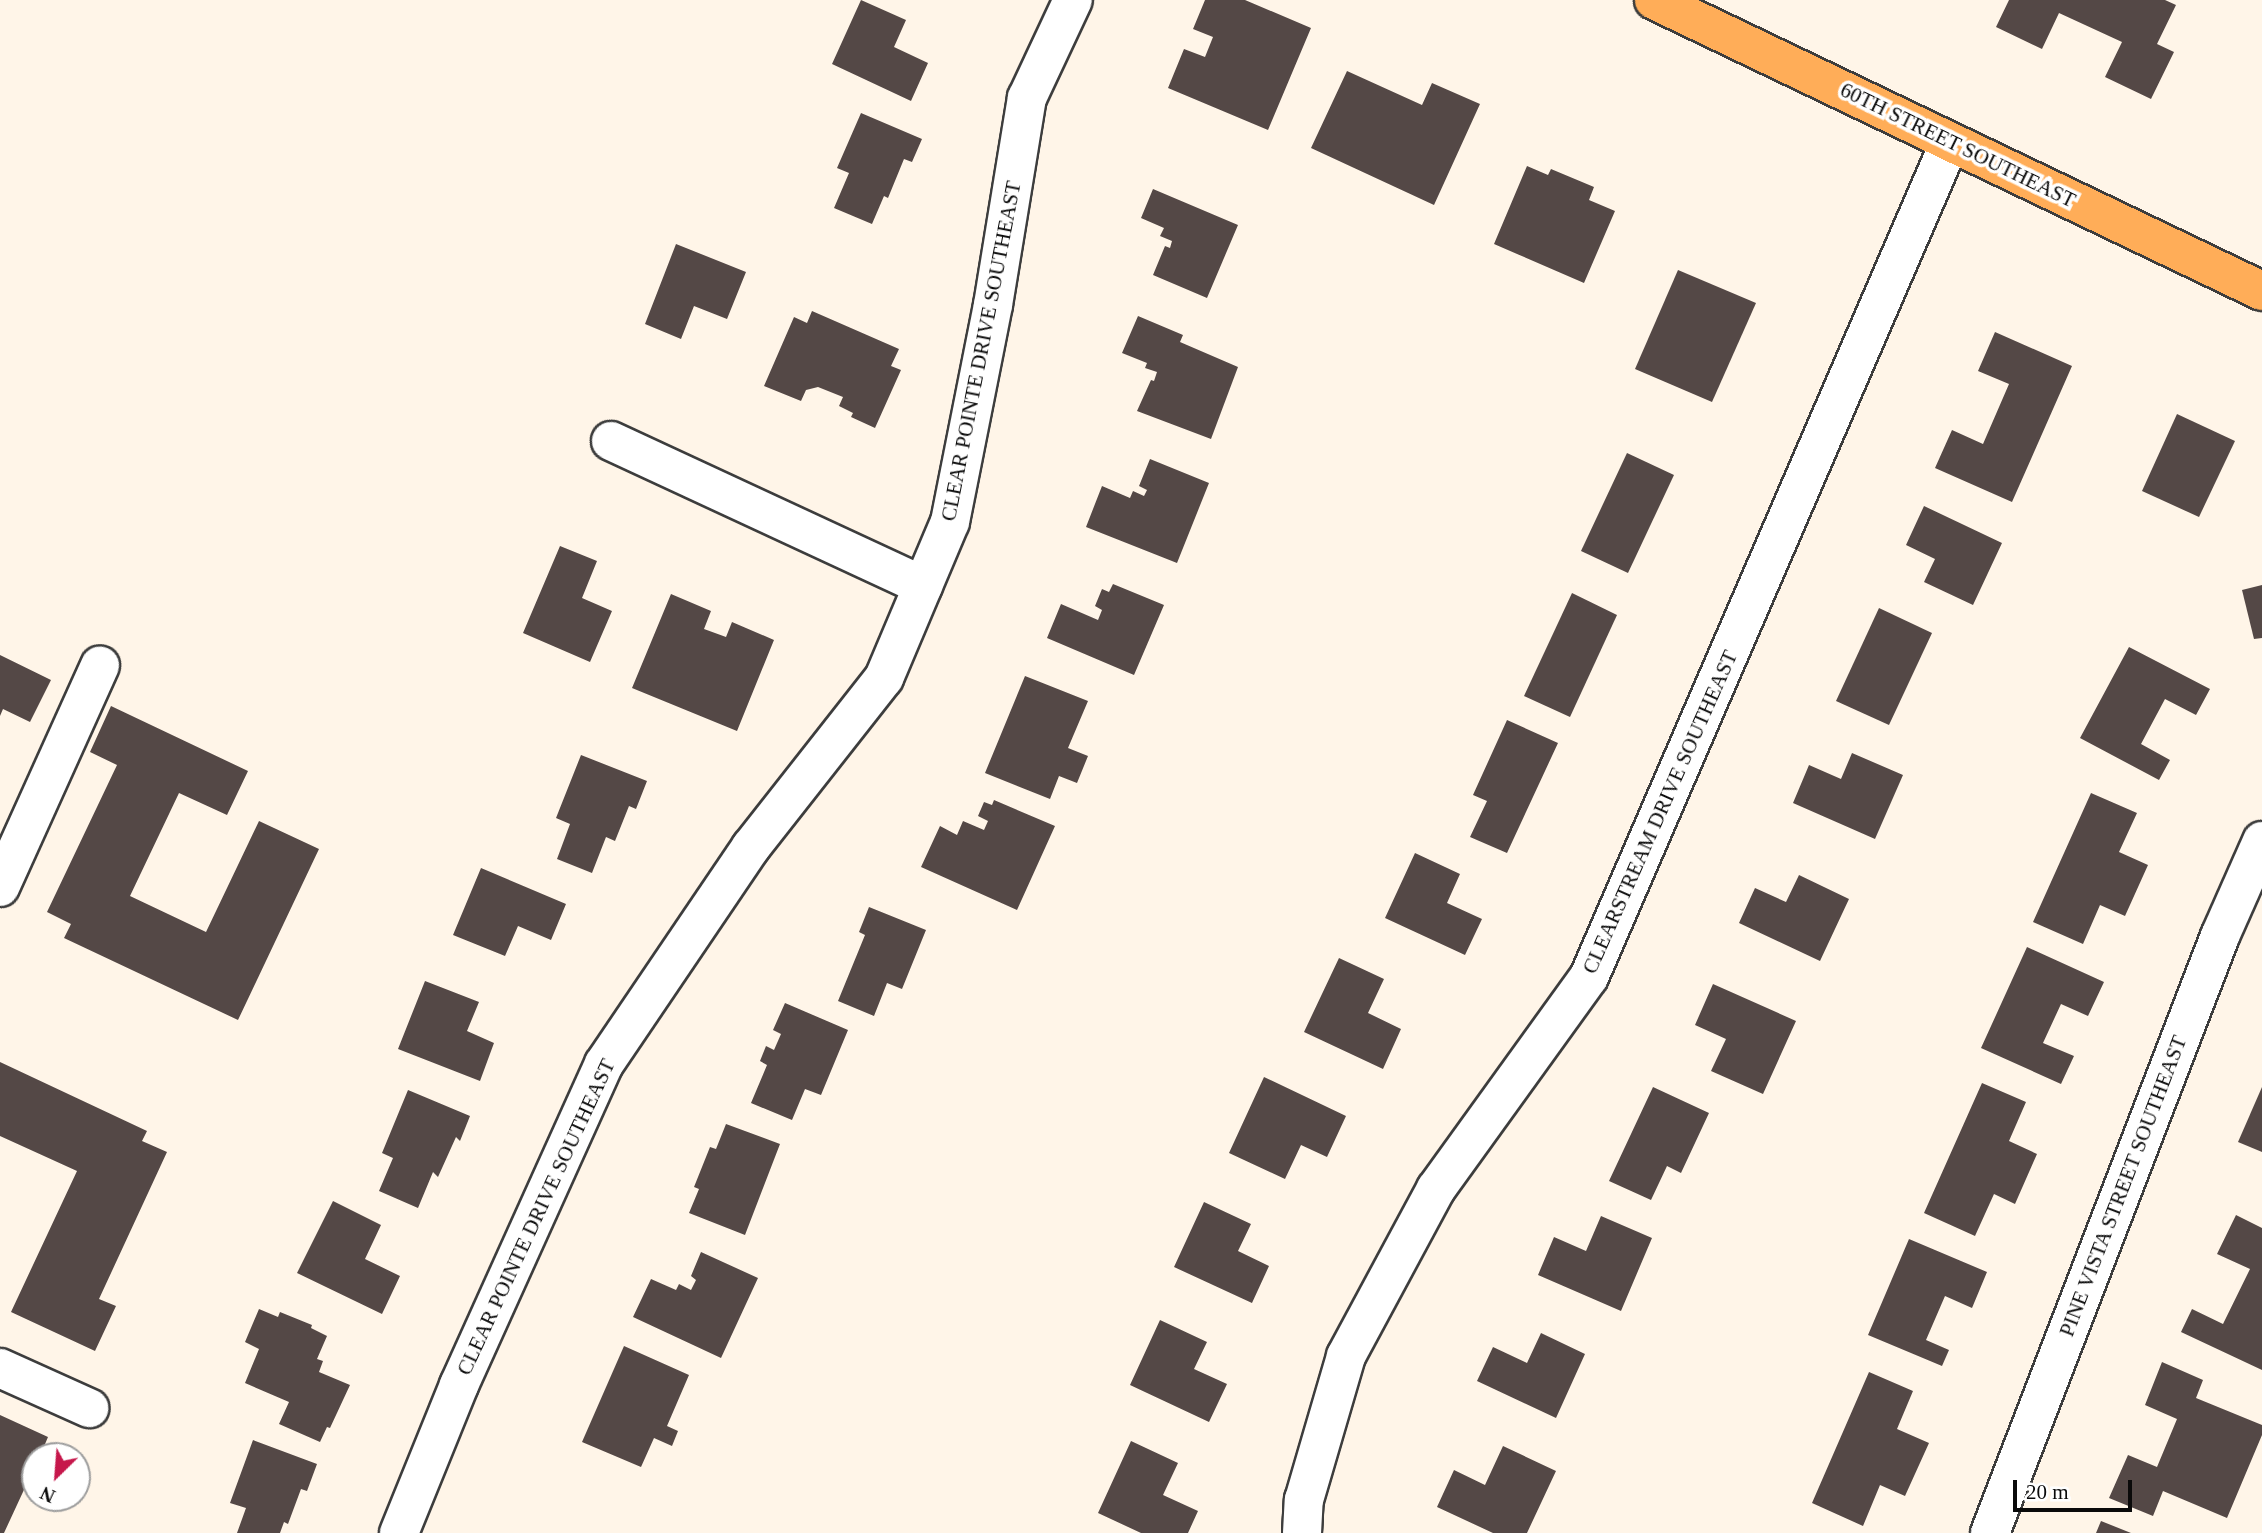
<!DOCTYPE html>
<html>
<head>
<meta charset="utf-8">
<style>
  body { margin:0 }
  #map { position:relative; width:2262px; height:1533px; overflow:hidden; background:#fff5e8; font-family:Georgia,serif }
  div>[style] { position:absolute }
  .building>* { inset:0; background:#544846 }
  .roads { filter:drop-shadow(2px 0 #3d3d3d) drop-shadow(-2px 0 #3d3d3d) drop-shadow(0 2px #3d3d3d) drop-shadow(0 -2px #3d3d3d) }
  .minor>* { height:38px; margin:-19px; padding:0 19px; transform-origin:19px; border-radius:19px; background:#fff }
  .major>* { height:38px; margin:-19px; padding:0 19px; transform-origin:19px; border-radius:19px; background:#ffad58 }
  span { translate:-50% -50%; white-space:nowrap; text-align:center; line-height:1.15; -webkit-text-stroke:7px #fff; paint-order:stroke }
  .street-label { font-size:21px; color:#0a0a0a }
  .north { position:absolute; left:21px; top:1442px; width:70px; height:70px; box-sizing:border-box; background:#fff; border:2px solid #9d9d9d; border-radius:50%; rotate:205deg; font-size:19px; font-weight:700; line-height:28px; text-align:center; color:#0a0a0a }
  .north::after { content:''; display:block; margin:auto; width:24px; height:32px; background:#c6174b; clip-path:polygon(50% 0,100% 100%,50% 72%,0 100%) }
  .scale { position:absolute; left:2013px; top:1480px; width:119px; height:32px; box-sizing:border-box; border:4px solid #0a0a0a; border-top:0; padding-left:9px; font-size:21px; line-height:24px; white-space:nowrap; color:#0a0a0a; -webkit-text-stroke:5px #fff; paint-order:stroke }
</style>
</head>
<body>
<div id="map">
  <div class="building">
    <div style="clip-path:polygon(861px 0,906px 20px,894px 47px,928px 63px,911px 101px,832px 64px)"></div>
    <div style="clip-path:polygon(1205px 0,1245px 0,1311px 28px,1268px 130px,1168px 88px,1184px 49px,1205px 57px,1213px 37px,1193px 29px)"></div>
    <div style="clip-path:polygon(2009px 0,2165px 0,2176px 5px,2157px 44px,2174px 52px,2151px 99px,2105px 77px,2122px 42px,2059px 13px,2042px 49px,1996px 27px)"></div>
    <div style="clip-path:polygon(1347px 71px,1422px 105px,1432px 83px,1480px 104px,1434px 205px,1311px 148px)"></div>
    <div style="clip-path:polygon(861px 113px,922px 139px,912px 162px,904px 159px,888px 198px,884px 196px,872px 224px,834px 208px,849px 173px,837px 168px)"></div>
    <div style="clip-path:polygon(1527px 166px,1548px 175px,1551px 169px,1594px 187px,1589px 200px,1615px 211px,1584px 283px,1494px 244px)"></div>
    <div style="clip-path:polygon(1153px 189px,1238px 225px,1207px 298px,1153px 275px,1165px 246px,1170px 248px,1172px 241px,1160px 236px,1164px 228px,1141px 218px)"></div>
    <div style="clip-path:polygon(676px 244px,746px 272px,727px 319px,694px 306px,681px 339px,645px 324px)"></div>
    <div style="clip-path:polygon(1678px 270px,1756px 303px,1712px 402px,1635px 369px)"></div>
    <div style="clip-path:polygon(812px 311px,899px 349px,891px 366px,901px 370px,875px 428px,851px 417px,853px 413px,839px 406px,843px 397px,818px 387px,806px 390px,801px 401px,764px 386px,794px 317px,807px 323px)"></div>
    <div style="clip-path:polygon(1138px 316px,1183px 335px,1180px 342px,1238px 367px,1211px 439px,1137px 411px,1151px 380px,1154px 381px,1157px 372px,1145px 368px,1147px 363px,1122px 353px)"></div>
    <div style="clip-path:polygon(1995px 332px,2072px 366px,2012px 502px,1935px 468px,1952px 430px,1983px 444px,2009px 384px,1978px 371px)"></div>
    <div style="clip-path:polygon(2177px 414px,2235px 441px,2199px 517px,2142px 491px)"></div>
    <div style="clip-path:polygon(1627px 453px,1674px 475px,1628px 573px,1581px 551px)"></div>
    <div style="clip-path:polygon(1150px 459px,1209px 483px,1177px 563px,1086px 527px,1102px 486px,1130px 498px,1133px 491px,1144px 496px,1147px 490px,1139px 486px)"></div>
    <div style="clip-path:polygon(1924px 506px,2002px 543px,1973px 605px,1924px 582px,1935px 559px,1906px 545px)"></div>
    <div style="clip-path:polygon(560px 546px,597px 561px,582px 598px,612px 611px,590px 662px,523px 633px)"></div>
    <div style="clip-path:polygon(1113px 584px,1164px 605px,1134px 675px,1047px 638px,1061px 604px,1098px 620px,1102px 610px,1095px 606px,1102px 589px,1109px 592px)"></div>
    <div style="clip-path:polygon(2262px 585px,2262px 638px,2254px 639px,2242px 590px)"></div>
    <div style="clip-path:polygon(1572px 593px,1617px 615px,1570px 717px,1524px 696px)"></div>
    <div style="clip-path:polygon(671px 594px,711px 611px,704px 629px,726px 637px,732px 622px,774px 640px,737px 731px,632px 688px)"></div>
    <div style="clip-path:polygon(1879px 608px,1932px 633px,1889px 725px,1836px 701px)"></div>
    <div style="clip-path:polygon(2129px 647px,2210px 689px,2196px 715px,2165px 699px,2141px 744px,2170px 760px,2159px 780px,2080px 738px)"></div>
    <div style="clip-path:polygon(0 655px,51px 680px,30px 722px,3px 709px,0 716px)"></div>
    <div style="clip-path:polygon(1025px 676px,1088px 701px,1068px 748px,1088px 756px,1077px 783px,1059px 776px,1050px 799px,985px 773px)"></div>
    <div style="clip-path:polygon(111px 706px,248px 771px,227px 815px,179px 793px,130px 896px,206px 932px,259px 821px,319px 849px,238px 1020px,64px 938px,71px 924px,47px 912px,117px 765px,90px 752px)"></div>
    <div style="clip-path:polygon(1507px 720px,1558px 743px,1507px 853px,1470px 837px,1487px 801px,1473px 795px)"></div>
    <div style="clip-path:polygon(1852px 753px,1903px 775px,1875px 839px,1793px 803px,1809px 765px,1841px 779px)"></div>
    <div style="clip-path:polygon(581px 755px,647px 781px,636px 809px,629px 806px,615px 841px,606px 837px,592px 873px,557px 859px,570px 824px,556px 818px)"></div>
    <div style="clip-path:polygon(2091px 793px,2137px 813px,2119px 852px,2148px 865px,2125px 916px,2100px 905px,2083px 944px,2033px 922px)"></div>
    <div style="clip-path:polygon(994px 800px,1055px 826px,1017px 910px,921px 867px,940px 826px,957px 835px,963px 821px,984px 830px,988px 821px,978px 816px,984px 802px,992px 805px)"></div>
    <div style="clip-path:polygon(1415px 853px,1460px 874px,1447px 903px,1482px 919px,1465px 955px,1385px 918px)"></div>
    <div style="clip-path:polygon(481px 868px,566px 904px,551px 940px,518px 926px,505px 956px,453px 935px)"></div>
    <div style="clip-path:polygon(1799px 875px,1849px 899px,1820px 961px,1739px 923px,1755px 888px,1786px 902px)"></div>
    <div style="clip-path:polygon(869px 907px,926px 930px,902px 989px,887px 983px,874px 1016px,838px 1001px,865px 935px,859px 932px)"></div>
    <div style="clip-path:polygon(2027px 947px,2104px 982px,2088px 1016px,2061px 1004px,2043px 1043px,2074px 1056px,2061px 1084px,1981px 1048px)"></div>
    <div style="clip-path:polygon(1339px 958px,1384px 979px,1368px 1013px,1401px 1029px,1383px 1069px,1304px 1032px)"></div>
    <div style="clip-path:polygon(425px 981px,479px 1002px,467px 1031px,494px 1043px,480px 1081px,398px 1049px)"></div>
    <div style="clip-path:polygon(1713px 984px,1796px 1021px,1763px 1094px,1711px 1071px,1726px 1039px,1695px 1025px)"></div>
    <div style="clip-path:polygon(785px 1003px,848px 1030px,821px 1095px,805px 1089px,792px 1120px,751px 1103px,767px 1065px,760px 1061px,766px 1046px,774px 1050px,781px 1034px,773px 1030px)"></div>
    <div style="clip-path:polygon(0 1062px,147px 1131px,142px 1141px,167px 1152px,99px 1299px,116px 1306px,95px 1351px,11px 1312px,77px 1171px,0 1136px)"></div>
    <div style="clip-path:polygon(1264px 1077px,1346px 1116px,1327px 1157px,1301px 1145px,1285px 1179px,1229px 1153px)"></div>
    <div style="clip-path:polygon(1982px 1083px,2026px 1102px,2009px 1141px,2037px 1154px,2015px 1204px,1994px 1194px,1975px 1236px,1924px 1213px)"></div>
    <div style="clip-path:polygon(1653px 1087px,1709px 1113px,1681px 1173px,1667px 1166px,1651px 1200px,1609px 1181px)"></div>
    <div style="clip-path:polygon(2262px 1087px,2262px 1152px,2238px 1142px)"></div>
    <div style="clip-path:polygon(408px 1090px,470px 1116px,460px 1141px,456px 1137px,438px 1177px,433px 1172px,418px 1208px,379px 1191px,393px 1158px,382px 1153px)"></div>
    <div style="clip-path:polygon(726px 1124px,780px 1144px,745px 1235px,689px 1213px,699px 1189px,694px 1187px,710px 1147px,716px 1149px)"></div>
    <div style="clip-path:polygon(333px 1201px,381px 1225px,365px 1259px,400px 1276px,382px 1314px,297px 1273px)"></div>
    <div style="clip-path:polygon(1204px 1202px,1251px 1224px,1238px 1251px,1269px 1266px,1252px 1303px,1174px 1267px)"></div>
    <div style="clip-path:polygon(2236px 1215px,2262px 1228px,2262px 1370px,2181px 1332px,2192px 1309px,2223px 1324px,2250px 1269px,2217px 1254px)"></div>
    <div style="clip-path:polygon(1601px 1216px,1652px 1238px,1621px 1311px,1538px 1275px,1554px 1237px,1586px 1251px)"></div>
    <div style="clip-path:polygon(1909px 1239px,1987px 1272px,1972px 1308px,1945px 1296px,1926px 1340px,1949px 1350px,1942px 1366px,1868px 1335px)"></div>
    <div style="clip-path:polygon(701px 1252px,758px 1278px,721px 1358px,633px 1317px,651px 1279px,676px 1290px,679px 1284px,691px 1290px,696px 1280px,691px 1276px)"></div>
    <div style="clip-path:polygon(259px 1309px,278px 1317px,280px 1312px,312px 1325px,311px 1328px,327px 1336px,317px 1359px,323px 1361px,319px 1372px,350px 1385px,330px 1428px,327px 1427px,320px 1442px,279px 1424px,289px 1402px,245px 1383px,259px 1349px,245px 1342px)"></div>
    <div style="clip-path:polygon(1160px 1320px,1207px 1342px,1194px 1369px,1227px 1384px,1209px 1422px,1130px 1385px)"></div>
    <div style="clip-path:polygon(1541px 1333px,1585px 1354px,1556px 1418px,1477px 1381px,1493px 1347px,1527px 1363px)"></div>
    <div style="clip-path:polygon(624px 1346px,689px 1375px,667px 1426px,678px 1431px,672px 1446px,654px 1438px,641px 1467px,582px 1442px)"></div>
    <div style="clip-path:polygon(2162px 1362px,2203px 1380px,2196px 1398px,2262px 1425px,2262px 1435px,2227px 1518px,2163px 1491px,2153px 1516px,2109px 1498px,2128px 1455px,2157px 1467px,2177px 1419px,2145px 1405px)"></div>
    <div style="clip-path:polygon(1869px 1372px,1913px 1391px,1897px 1429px,1929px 1443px,1905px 1496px,1880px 1485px,1863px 1526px,1812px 1503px)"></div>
    <div style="clip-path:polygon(0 1415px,48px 1437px,40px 1456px,35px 1456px,35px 1466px,4px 1533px,0 1533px)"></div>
    <div style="clip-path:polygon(253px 1440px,317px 1464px,307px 1491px,301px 1489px,288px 1524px,284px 1522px,280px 1533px,237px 1533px,246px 1508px,230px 1503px)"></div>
    <div style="clip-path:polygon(1131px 1441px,1178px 1463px,1163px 1495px,1198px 1511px,1188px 1533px,1141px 1533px,1098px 1513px)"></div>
    <div style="clip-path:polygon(1503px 1446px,1556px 1471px,1527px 1533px,1493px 1533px,1437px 1507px,1454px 1470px,1485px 1485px)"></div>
    <div style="clip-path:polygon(2101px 1521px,2131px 1533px,2096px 1533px)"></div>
  </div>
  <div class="roads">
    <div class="minor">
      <div style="left:611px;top:441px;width:344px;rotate:24.9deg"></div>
      <div style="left:0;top:887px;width:243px;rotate:-65.7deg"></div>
      <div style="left:0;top:1368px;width:98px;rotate:24.2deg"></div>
      <div style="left:399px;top:1533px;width:160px;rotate:-67.9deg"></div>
      <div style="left:459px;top:1385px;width:352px;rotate:-65.7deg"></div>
      <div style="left:604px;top:1064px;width:262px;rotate:-55.9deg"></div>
      <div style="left:751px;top:847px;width:215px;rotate:-51.8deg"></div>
      <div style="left:884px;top:678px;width:169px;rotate:-67.1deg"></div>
      <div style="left:950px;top:522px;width:221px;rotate:-78.8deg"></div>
      <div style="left:993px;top:305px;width:210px;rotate:-80.7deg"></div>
      <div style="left:1027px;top:98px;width:108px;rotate:-64.9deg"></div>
      <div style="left:1302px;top:1533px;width:33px;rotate:-87deg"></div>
      <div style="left:1304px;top:1500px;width:150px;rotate:-73.7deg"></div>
      <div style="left:1346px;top:1356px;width:190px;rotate:-61.7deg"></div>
      <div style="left:1436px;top:1189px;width:261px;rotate:-54.2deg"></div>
      <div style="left:1589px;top:977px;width:910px;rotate:-66.62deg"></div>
      <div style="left:1990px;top:1533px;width:640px;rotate:-68.93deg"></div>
      <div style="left:2220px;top:936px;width:104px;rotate:-66.1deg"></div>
    </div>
    <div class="major">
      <div style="left:1654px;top:0;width:674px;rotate:25.58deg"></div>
    </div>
  </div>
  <div class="street-label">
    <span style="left:1958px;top:145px;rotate:26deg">60TH STREET SOUTHEAST</span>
    <span style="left:981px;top:351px;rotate:-79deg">CLEAR POINTE DRIVE SOUTHEAST</span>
    <span style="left:1660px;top:812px;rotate:-66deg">CLEARSTREAM DRIVE SOUTHEAST</span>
    <span style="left:2123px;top:1186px;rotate:-69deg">PINE VISTA STREET SOUTHEAST</span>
    <span style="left:536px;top:1217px;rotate:-65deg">CLEAR POINTE DRIVE SOUTHEAST</span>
  </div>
  <div class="north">N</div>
  <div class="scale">20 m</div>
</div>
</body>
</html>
